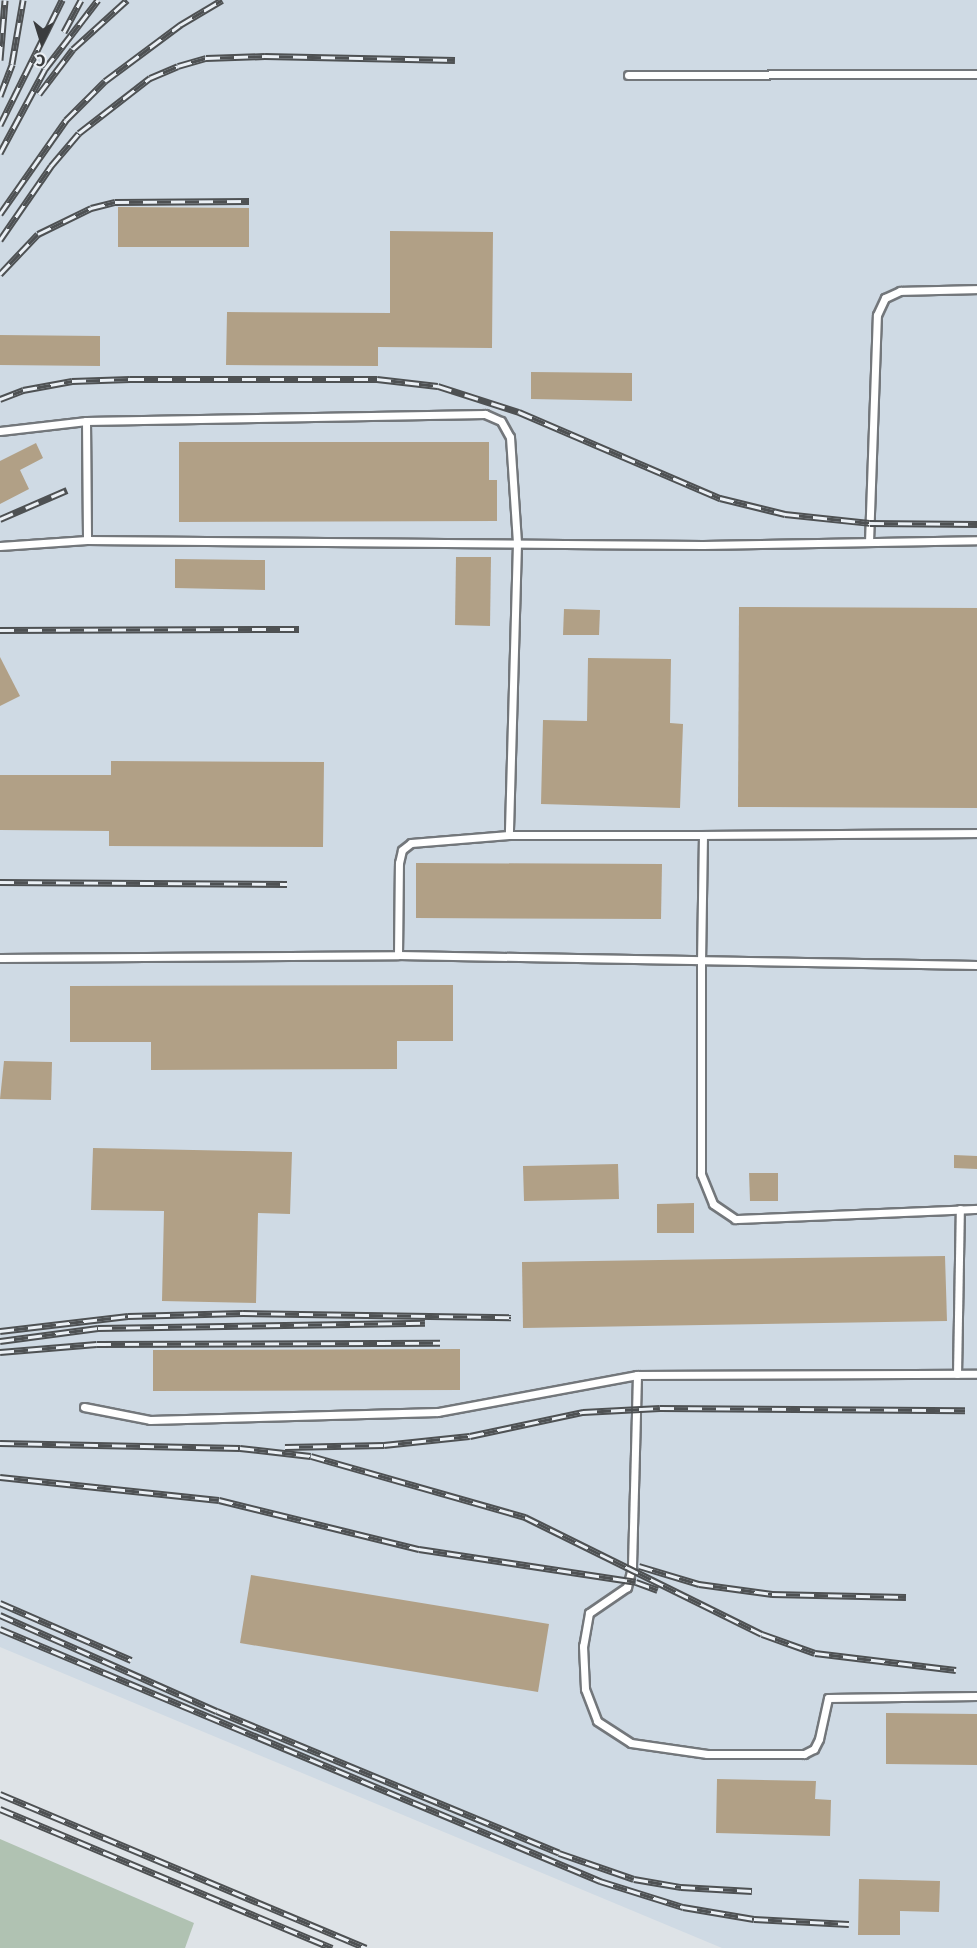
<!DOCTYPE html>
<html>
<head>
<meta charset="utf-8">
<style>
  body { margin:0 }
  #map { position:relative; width:977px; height:1948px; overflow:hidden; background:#dee3e7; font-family:"Fira Sans",sans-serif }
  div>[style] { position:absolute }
  .built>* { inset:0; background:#cfdae4 }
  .green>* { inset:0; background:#b0c2b2 }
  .building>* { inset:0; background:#b1a086 }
  .roads { filter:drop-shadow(2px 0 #73777b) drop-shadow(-2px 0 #73777b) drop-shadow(0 2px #73777b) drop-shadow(0 -2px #73777b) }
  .service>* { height:7px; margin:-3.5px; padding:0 3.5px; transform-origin:3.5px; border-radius:3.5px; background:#fff }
  .rail>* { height:7px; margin-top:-3.5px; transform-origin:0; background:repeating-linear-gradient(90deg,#ebf0f5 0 14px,#4e5153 0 28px); box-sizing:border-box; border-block:2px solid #4e5153 }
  span { translate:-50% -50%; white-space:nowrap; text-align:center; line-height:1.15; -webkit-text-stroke:5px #ebf0f5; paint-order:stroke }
  .north { position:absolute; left:12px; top:12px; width:60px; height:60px; -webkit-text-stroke:4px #ebf0f5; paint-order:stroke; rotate:184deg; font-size:16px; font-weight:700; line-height:24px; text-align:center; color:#3a3c3e }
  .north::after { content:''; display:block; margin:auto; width:21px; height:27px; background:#3a3c3e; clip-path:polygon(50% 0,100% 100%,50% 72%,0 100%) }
</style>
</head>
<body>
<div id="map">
  <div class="built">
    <div style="clip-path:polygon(0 0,977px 0,977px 1948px,722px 1948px,0 1647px)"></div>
  </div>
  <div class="green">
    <div style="clip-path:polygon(0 1839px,194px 1923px,185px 1948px,0 1948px)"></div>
  </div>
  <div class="building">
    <div style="clip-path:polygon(118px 207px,249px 208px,249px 247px,118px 247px)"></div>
    <div style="clip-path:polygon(390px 231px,493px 232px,492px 348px,378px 347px,378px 366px,226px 365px,227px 312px,390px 313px)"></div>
    <div style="clip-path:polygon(0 335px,100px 336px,100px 366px,0 365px)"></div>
    <div style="clip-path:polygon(531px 372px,632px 373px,632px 401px,531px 399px)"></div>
    <div style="clip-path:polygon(179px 442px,489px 442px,489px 480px,497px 480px,497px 521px,179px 522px)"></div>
    <div style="clip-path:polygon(36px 443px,43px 458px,20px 470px,29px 489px,0 504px,0 461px)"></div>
    <div style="clip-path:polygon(456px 557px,491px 557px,490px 626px,455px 625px)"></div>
    <div style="clip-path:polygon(175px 559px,265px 560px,265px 590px,175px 588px)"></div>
    <div style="clip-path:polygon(739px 607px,977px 608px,977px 808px,738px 807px)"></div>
    <div style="clip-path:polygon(564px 609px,600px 610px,599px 635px,563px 635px)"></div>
    <div style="clip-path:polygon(0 657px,20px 696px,0 706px)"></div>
    <div style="clip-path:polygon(588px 658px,671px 659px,670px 723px,683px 724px,680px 808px,541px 804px,543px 720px,587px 721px)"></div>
    <div style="clip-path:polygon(111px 761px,324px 762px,323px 847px,109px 846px,109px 831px,0 830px,0 775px,111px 775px)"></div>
    <div style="clip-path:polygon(416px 863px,662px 864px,661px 919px,416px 918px)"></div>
    <div style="clip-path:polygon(453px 985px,453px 1041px,397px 1041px,397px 1069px,151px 1070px,151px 1042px,70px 1042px,70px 986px)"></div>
    <div style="clip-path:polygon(4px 1061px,52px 1062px,51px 1100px,0 1099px)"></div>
    <div style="clip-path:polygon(93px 1148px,292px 1152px,290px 1214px,258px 1213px,256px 1303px,162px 1301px,164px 1211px,91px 1210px)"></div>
    <div style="clip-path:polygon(954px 1155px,977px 1156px,977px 1169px,954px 1168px)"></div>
    <div style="clip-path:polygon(618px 1164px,619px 1199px,524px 1201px,523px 1166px)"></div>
    <div style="clip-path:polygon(749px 1173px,778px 1173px,778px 1201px,750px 1201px)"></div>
    <div style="clip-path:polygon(694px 1203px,694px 1233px,657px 1233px,657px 1204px)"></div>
    <div style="clip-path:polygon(945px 1256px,947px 1321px,523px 1328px,522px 1262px)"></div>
    <div style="clip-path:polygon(460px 1349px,460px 1390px,153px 1391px,153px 1350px)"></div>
    <div style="clip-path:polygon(251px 1575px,549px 1624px,538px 1692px,240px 1643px)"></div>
    <div style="clip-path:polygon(886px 1713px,977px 1714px,977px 1765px,886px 1764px)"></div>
    <div style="clip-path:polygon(717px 1779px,816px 1781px,815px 1799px,831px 1800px,830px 1836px,716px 1833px)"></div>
    <div style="clip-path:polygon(859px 1879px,940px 1881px,939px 1912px,900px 1911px,900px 1935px,858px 1935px)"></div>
  </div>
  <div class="roads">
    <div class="service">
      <div style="left:628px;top:75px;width:349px;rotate:-0.2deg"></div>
      <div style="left:86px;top:421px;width:119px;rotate:89.5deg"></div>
      <div style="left:0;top:431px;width:87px;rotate:-6.6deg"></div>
      <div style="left:86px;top:421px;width:399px;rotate:-1deg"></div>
      <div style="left:485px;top:414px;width:17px;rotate:24deg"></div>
      <div style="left:501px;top:421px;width:18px;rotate:61deg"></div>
      <div style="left:510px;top:437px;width:106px;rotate:86.2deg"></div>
      <div style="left:517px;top:543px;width:292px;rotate:91.6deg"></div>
      <div style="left:869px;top:542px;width:227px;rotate:-88deg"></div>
      <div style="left:877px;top:315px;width:19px;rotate:-65deg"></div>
      <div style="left:885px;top:298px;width:17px;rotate:-25deg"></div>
      <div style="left:900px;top:291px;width:77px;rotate:-1.5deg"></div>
      <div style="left:0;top:546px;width:87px;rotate:-3.9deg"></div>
      <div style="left:87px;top:540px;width:616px;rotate:0.47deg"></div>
      <div style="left:703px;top:545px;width:274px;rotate:-1deg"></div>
      <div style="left:977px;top:833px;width:274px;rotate:179.6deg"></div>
      <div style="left:703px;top:835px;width:124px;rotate:90.9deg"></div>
      <div style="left:701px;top:959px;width:215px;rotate:90deg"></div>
      <div style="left:701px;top:1174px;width:32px;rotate:68deg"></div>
      <div style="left:713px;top:1204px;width:27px;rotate:34deg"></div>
      <div style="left:735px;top:1219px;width:242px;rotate:-2.4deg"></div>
      <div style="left:398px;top:955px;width:92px;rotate:-89.4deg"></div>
      <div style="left:399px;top:863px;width:13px;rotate:-77deg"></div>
      <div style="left:402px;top:850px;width:11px;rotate:-38deg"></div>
      <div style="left:411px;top:843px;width:98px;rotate:-4.7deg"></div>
      <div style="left:509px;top:835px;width:194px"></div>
      <div style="left:0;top:958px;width:398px;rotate:-0.4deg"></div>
      <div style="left:398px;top:955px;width:579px;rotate:0.99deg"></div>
      <div style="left:957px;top:1374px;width:165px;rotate:-89deg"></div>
      <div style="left:637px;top:1375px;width:192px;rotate:91.5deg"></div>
      <div style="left:632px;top:1567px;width:21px;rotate:104deg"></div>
      <div style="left:627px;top:1587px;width:46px;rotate:145.6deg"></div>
      <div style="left:589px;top:1613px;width:34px;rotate:100deg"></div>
      <div style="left:583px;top:1646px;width:43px;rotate:87.3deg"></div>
      <div style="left:585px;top:1689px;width:34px;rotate:69deg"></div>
      <div style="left:597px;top:1721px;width:40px;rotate:32.9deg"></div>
      <div style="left:631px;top:1743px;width:77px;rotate:8.2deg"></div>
      <div style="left:707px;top:1754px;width:97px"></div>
      <div style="left:804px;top:1754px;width:11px;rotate:-27deg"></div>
      <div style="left:814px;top:1749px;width:11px;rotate:-63deg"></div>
      <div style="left:819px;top:1739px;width:42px;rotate:-77.6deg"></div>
      <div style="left:828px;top:1698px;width:149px;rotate:-0.8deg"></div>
      <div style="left:84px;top:1407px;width:67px;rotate:11.1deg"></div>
      <div style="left:150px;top:1420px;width:288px;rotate:-1.6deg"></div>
      <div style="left:438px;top:1412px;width:202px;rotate:-10.5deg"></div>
      <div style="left:637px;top:1375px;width:340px;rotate:-0.2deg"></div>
    </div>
  </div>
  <div class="rail">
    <div style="left:64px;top:32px;width:36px;rotate:-62deg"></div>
    <div style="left:0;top:60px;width:60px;rotate:-85.2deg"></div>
    <div style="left:39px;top:94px;width:56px;rotate:-52.9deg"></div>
    <div style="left:73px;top:49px;width:73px;rotate:-42.2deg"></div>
    <div style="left:0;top:96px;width:34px;rotate:-69deg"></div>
    <div style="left:12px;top:64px;width:65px;rotate:-80.2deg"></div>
    <div style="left:0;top:125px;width:140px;rotate:-63.6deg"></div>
    <div style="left:0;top:153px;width:95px;rotate:-61.8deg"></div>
    <div style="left:45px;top:69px;width:87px;rotate:-52.5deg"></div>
    <div style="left:0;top:214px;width:115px;rotate:-54.9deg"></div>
    <div style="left:66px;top:120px;width:55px;rotate:-45deg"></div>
    <div style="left:105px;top:81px;width:94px;rotate:-36.7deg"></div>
    <div style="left:180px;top:25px;width:49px;rotate:-30.8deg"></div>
    <div style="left:0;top:240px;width:90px;rotate:-55.4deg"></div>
    <div style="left:51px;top:166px;width:43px;rotate:-49.7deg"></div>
    <div style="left:79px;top:133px;width:90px;rotate:-37.8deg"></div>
    <div style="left:150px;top:78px;width:30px;rotate:-23deg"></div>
    <div style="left:178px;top:66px;width:29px;rotate:-16deg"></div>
    <div style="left:206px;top:58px;width:59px;rotate:-1.9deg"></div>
    <div style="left:265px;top:56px;width:190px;rotate:1.2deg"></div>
    <div style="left:0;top:274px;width:55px;rotate:-46.5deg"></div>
    <div style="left:38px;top:234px;width:59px;rotate:-26.1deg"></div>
    <div style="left:91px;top:208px;width:25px;rotate:-14deg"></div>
    <div style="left:115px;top:202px;width:134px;rotate:-0.4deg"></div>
    <div style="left:0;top:399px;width:25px;rotate:-21deg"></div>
    <div style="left:23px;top:390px;width:50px;rotate:-10.4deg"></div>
    <div style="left:72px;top:381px;width:58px;rotate:-2deg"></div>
    <div style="left:130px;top:379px;width:247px"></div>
    <div style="left:377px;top:379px;width:61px;rotate:6.5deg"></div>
    <div style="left:438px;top:386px;width:85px;rotate:17.8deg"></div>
    <div style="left:519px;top:412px;width:219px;rotate:23.2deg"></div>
    <div style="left:720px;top:498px;width:67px;rotate:13.8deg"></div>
    <div style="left:785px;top:514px;width:85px;rotate:6deg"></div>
    <div style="left:870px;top:523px;width:107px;rotate:0.5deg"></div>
    <div style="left:0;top:519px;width:73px;rotate:-23.4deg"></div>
    <div style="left:0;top:630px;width:299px;rotate:-0.2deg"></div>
    <div style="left:0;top:882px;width:287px;rotate:0.4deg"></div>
    <div style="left:0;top:1331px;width:129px;rotate:-6.7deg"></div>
    <div style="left:128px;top:1316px;width:115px;rotate:-1.5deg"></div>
    <div style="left:243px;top:1313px;width:268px;rotate:0.9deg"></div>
    <div style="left:0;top:1341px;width:99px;rotate:-7.6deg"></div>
    <div style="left:98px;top:1328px;width:327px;rotate:-0.9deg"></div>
    <div style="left:0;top:1352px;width:97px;rotate:-4.7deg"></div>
    <div style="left:97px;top:1344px;width:343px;rotate:-0.2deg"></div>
    <div style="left:0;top:1443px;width:240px;rotate:1.2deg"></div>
    <div style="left:240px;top:1448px;width:71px;rotate:6.4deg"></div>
    <div style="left:311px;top:1456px;width:223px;rotate:15.9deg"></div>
    <div style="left:525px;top:1517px;width:264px;rotate:26.3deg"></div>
    <div style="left:762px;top:1634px;width:56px;rotate:19.7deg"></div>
    <div style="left:815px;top:1653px;width:142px;rotate:6.9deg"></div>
    <div style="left:285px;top:1447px;width:99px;rotate:-1.2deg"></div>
    <div style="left:384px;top:1445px;width:86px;rotate:-6deg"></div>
    <div style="left:470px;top:1436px;width:116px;rotate:-12deg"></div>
    <div style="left:583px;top:1412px;width:77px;rotate:-3deg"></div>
    <div style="left:660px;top:1408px;width:305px;rotate:0.4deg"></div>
    <div style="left:0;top:1477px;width:220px;rotate:6deg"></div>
    <div style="left:219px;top:1500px;width:206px;rotate:13.8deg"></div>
    <div style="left:419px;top:1549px;width:219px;rotate:8.6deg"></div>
    <div style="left:636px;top:1582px;width:23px;rotate:20deg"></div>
    <div style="left:639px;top:1566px;width:63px;rotate:16.7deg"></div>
    <div style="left:699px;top:1584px;width:74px;rotate:7.8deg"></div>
    <div style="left:772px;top:1594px;width:134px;rotate:1.3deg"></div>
    <div style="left:0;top:1603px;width:143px;rotate:23.5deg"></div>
    <div style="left:0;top:1615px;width:237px;rotate:23.9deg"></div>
    <div style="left:217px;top:1711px;width:370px;rotate:22.5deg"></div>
    <div style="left:559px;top:1853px;width:79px;rotate:19.1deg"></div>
    <div style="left:634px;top:1879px;width:48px;rotate:9.7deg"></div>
    <div style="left:681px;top:1887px;width:71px;rotate:3.2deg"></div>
    <div style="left:0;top:1629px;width:651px;rotate:22.78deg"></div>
    <div style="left:600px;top:1881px;width:87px;rotate:17.4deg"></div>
    <div style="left:683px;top:1907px;width:72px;rotate:9.6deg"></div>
    <div style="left:754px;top:1919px;width:95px;rotate:3deg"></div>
    <div style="left:0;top:1794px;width:397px;rotate:22.8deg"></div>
    <div style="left:0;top:1809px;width:360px;rotate:22.7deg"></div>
  </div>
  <div class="north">С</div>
</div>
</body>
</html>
